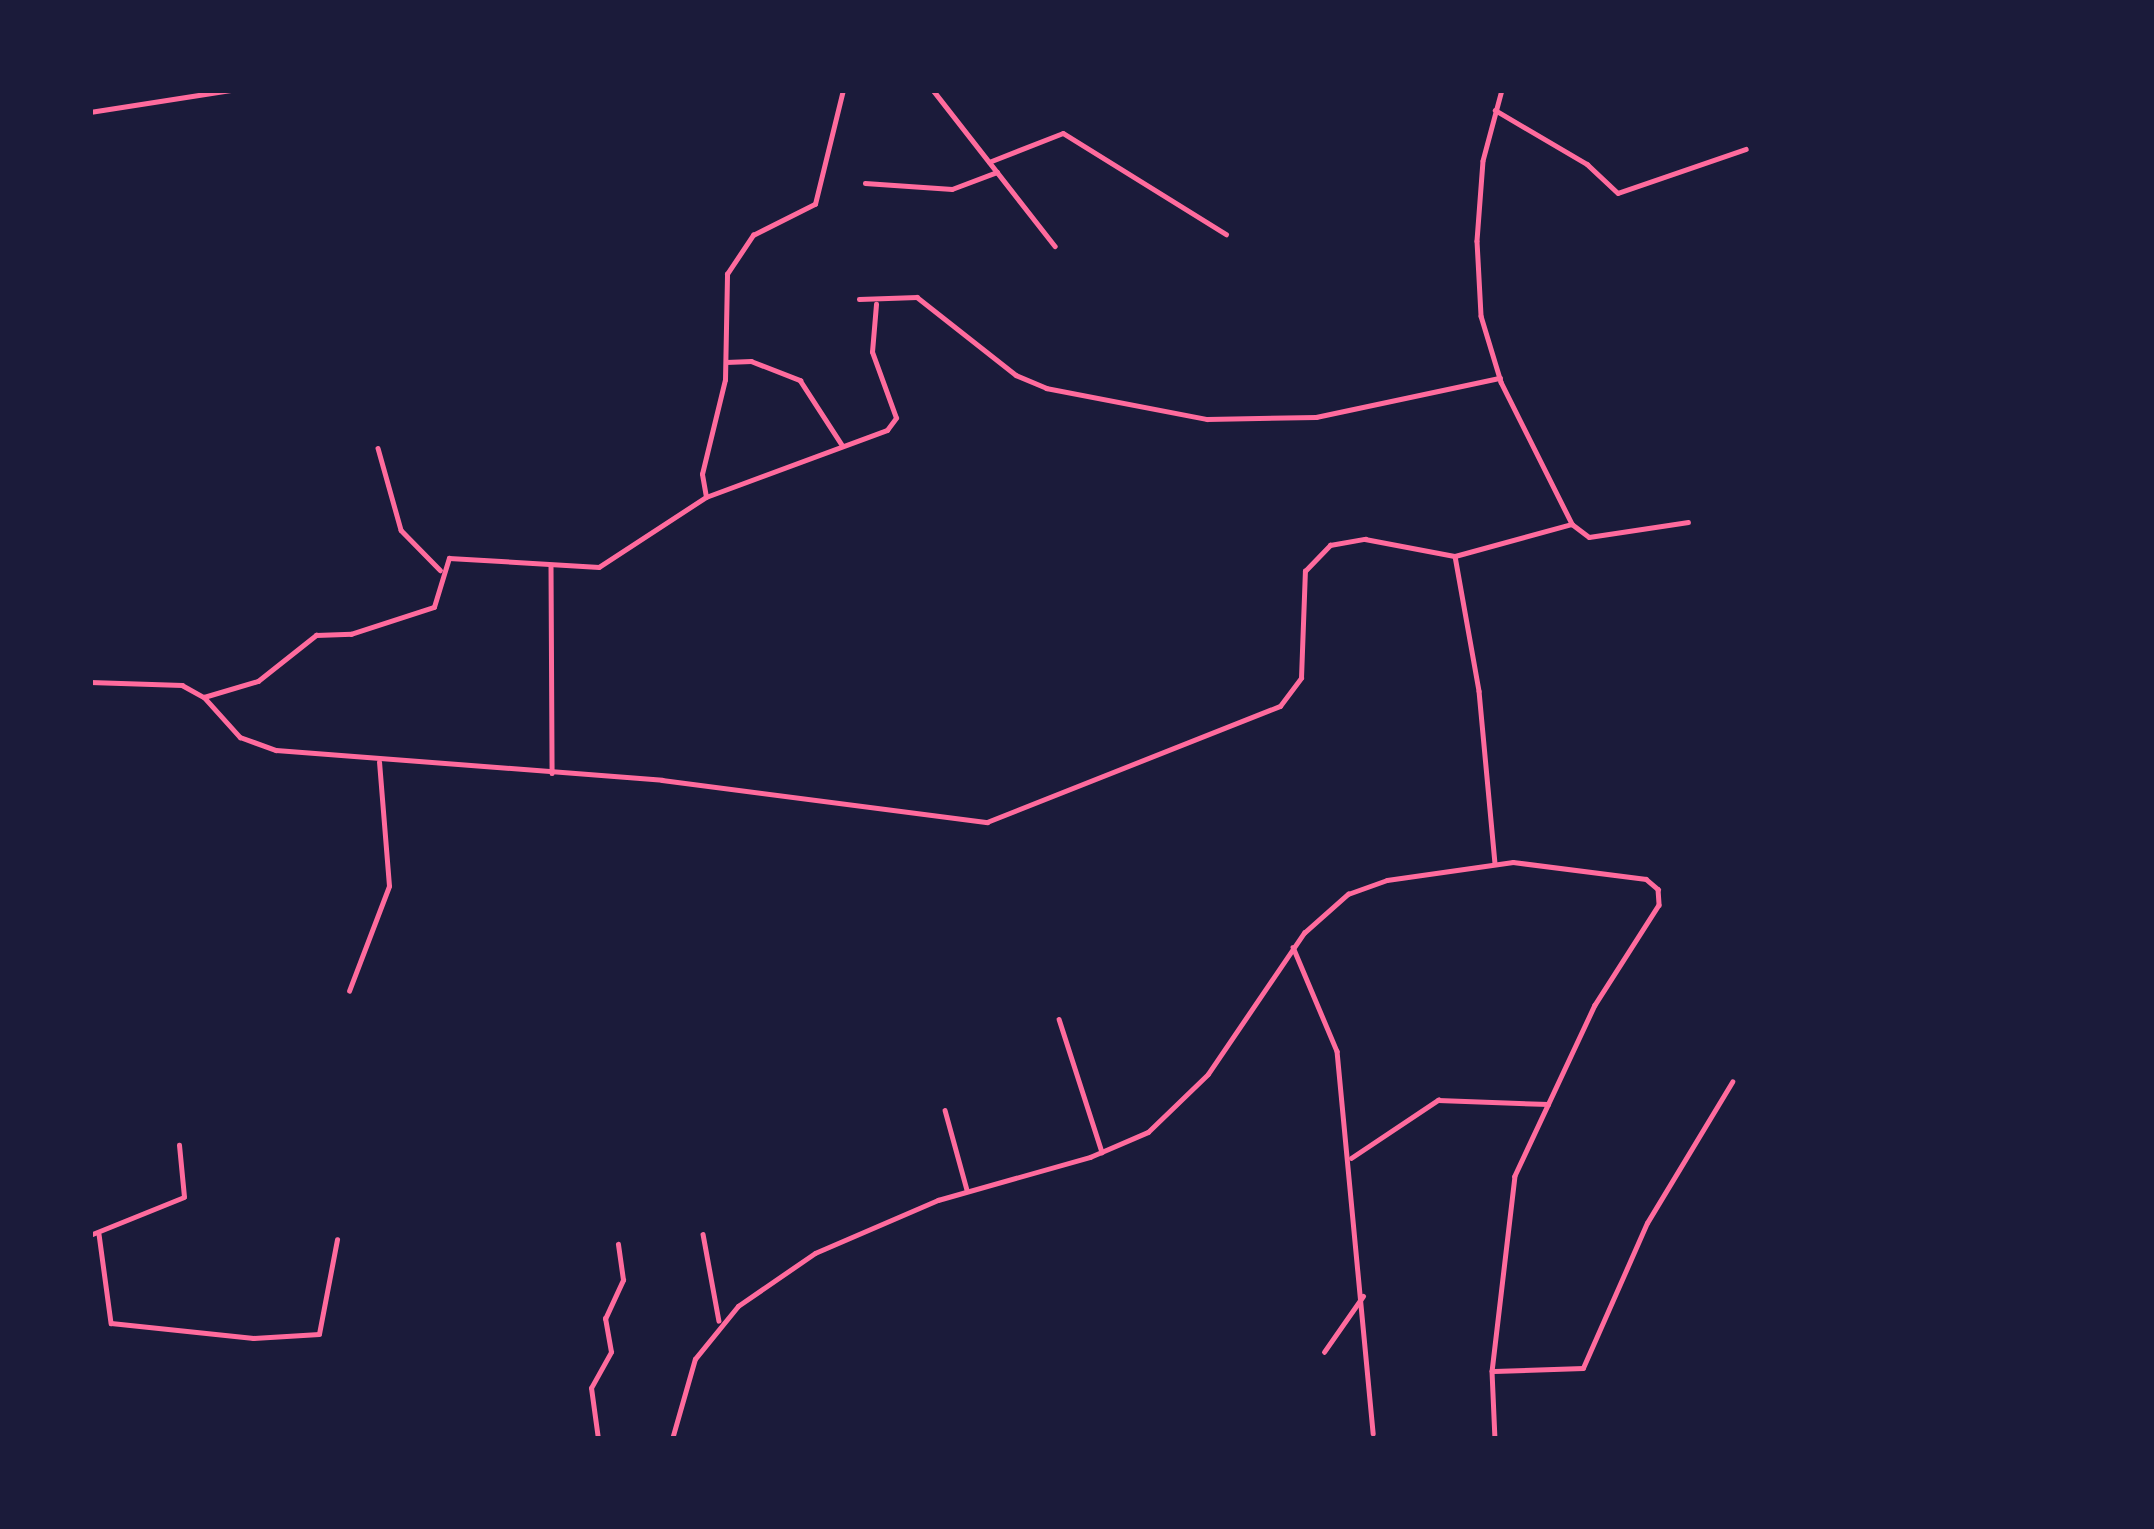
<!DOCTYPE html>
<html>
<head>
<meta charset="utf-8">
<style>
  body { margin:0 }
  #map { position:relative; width:2154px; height:1529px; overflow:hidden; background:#1b1b3a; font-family:"Public Sans",sans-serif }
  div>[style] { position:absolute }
  .minor>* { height:4.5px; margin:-2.25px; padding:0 2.25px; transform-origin:2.25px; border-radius:2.25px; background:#ff6b9d }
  span { translate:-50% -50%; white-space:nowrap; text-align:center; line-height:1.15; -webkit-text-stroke:12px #1b1b3a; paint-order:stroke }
  .frame { position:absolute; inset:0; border:93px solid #1b1b3a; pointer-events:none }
</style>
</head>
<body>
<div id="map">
  <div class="minor">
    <div style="left:933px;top:90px;width:198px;rotate:52deg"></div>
    <div style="left:1502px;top:90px;width:73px;rotate:105deg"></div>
    <div style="left:1483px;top:161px;width:80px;rotate:94.3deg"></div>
    <div style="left:1477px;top:241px;width:75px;rotate:86.9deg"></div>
    <div style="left:1481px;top:316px;width:69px;rotate:73.1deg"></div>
    <div style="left:1501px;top:382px;width:159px;rotate:63.4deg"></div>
    <div style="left:1572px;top:524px;width:21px;rotate:37deg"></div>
    <div style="left:1589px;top:537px;width:100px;rotate:-8.6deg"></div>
    <div style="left:1495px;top:110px;width:107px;rotate:30.4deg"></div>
    <div style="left:1587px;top:164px;width:42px;rotate:43.1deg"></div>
    <div style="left:1618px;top:193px;width:135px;rotate:-19deg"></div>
    <div style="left:90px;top:112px;width:142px;rotate:-8.9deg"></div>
    <div style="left:989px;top:162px;width:79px;rotate:-21.4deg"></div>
    <div style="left:1063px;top:133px;width:192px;rotate:31.8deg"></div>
    <div style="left:865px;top:183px;width:87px;rotate:3.9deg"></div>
    <div style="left:952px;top:189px;width:48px;rotate:-20.7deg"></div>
    <div style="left:859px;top:299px;width:58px;rotate:-2deg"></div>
    <div style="left:917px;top:297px;width:126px;rotate:38.2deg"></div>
    <div style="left:1016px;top:375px;width:33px;rotate:23deg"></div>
    <div style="left:1046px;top:388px;width:164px;rotate:10.9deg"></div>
    <div style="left:1207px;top:419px;width:109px;rotate:-1.1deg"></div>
    <div style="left:1316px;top:417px;width:188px;rotate:-12deg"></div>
    <div style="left:726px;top:362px;width:25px;rotate:-2deg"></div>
    <div style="left:751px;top:361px;width:53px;rotate:21.2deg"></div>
    <div style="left:800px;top:380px;width:77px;rotate:57.1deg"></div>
    <div style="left:378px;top:448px;width:85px;rotate:74.3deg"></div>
    <div style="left:401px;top:530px;width:56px;rotate:45.7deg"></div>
    <div style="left:706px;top:497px;width:23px;rotate:-100deg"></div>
    <div style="left:702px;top:474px;width:97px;rotate:-76.3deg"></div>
    <div style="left:725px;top:380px;width:106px;rotate:-88.9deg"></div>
    <div style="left:727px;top:274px;width:47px;rotate:-56.3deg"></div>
    <div style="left:753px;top:235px;width:69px;rotate:-26.6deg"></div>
    <div style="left:815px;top:204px;width:117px;rotate:-76.2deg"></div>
    <div style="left:1455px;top:556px;width:137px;rotate:79.9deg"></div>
    <div style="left:1479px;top:691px;width:173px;rotate:84.7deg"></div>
    <div style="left:551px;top:565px;width:208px;rotate:89.7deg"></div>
    <div style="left:90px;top:682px;width:92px;rotate:1.9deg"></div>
    <div style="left:182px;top:685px;width:25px;rotate:29deg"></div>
    <div style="left:204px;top:697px;width:54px;rotate:48deg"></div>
    <div style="left:240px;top:737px;width:38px;rotate:20deg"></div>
    <div style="left:276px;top:750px;width:387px;rotate:4.4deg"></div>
    <div style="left:662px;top:780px;width:328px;rotate:7.4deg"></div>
    <div style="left:987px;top:822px;width:315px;rotate:-21.6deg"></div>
    <div style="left:1280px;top:706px;width:35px;rotate:-53deg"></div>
    <div style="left:1301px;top:678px;width:107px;rotate:-87.9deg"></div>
    <div style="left:1305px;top:571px;width:36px;rotate:-46deg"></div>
    <div style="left:1330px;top:545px;width:36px;rotate:-10deg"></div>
    <div style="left:1365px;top:539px;width:92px;rotate:10.7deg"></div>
    <div style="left:1455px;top:556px;width:121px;rotate:-15.3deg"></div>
    <div style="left:204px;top:697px;width:56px;rotate:-16.5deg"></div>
    <div style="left:258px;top:681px;width:74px;rotate:-38.4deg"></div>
    <div style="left:316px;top:635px;width:35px;rotate:-2deg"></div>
    <div style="left:351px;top:634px;width:87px;rotate:-18deg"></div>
    <div style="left:434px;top:607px;width:51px;rotate:-73deg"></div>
    <div style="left:449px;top:558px;width:150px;rotate:3.4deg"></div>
    <div style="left:599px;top:567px;width:128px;rotate:-33.2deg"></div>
    <div style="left:706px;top:497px;width:193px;rotate:-20.3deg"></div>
    <div style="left:887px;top:430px;width:15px;rotate:-53deg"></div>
    <div style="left:896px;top:418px;width:70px;rotate:-110deg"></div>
    <div style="left:872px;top:352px;width:48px;rotate:-85.2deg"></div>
    <div style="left:1293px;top:947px;width:113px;rotate:67.1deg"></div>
    <div style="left:1337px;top:1051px;width:384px;rotate:84.6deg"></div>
    <div style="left:349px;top:991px;width:112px;rotate:-69.1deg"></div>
    <div style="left:389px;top:886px;width:124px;rotate:-94.6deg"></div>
    <div style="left:1059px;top:1019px;width:140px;rotate:72.1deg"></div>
    <div style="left:945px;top:1110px;width:83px;rotate:74.6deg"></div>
    <div style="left:1351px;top:1158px;width:105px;rotate:-33.7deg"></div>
    <div style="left:1438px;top:1100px;width:110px;rotate:2.1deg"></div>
    <div style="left:99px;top:1234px;width:90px;rotate:82.3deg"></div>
    <div style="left:111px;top:1323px;width:143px;rotate:6deg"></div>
    <div style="left:253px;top:1338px;width:66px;rotate:-3.5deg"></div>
    <div style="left:319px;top:1334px;width:96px;rotate:-79.2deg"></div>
    <div style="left:703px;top:1234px;width:88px;rotate:79.6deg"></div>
    <div style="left:90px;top:1235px;width:101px;rotate:-22deg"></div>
    <div style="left:184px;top:1197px;width:52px;rotate:-95.5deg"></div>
    <div style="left:1324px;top:1352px;width:68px;rotate:-55.1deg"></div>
    <div style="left:1494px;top:1371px;width:89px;rotate:-1.9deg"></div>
    <div style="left:1583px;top:1368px;width:158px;rotate:-66.2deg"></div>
    <div style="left:1647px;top:1223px;width:165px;rotate:-58.9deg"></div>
    <div style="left:598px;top:1439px;width:51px;rotate:-97.8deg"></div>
    <div style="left:591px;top:1388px;width:41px;rotate:-60.9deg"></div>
    <div style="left:611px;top:1352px;width:34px;rotate:-100deg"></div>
    <div style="left:605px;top:1319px;width:43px;rotate:-65.2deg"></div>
    <div style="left:623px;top:1280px;width:36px;rotate:-98deg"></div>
    <div style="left:672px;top:1439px;width:83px;rotate:-74deg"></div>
    <div style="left:695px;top:1359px;width:68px;rotate:-50.9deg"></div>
    <div style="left:738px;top:1306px;width:93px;rotate:-34.5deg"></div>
    <div style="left:815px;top:1253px;width:134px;rotate:-23.3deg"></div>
    <div style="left:938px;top:1200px;width:158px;rotate:-15.8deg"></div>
    <div style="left:1090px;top:1157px;width:63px;rotate:-23.3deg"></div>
    <div style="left:1148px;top:1132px;width:83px;rotate:-44deg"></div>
    <div style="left:1208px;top:1074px;width:171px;rotate:-55.8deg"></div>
    <div style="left:1304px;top:933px;width:59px;rotate:-41.6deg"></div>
    <div style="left:1348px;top:894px;width:41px;rotate:-19.7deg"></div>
    <div style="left:1387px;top:880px;width:127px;rotate:-8.1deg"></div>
    <div style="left:1513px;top:862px;width:134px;rotate:7.3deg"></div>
    <div style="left:1646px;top:879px;width:16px;rotate:40deg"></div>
    <div style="left:1658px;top:889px;width:16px;rotate:86deg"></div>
    <div style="left:1659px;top:905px;width:119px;rotate:122.6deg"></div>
    <div style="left:1595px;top:1005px;width:189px;rotate:115.1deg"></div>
    <div style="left:1515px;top:1176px;width:196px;rotate:96.7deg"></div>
    <div style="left:1492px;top:1371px;width:68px;rotate:87.5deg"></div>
  </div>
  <div class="frame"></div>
</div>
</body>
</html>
